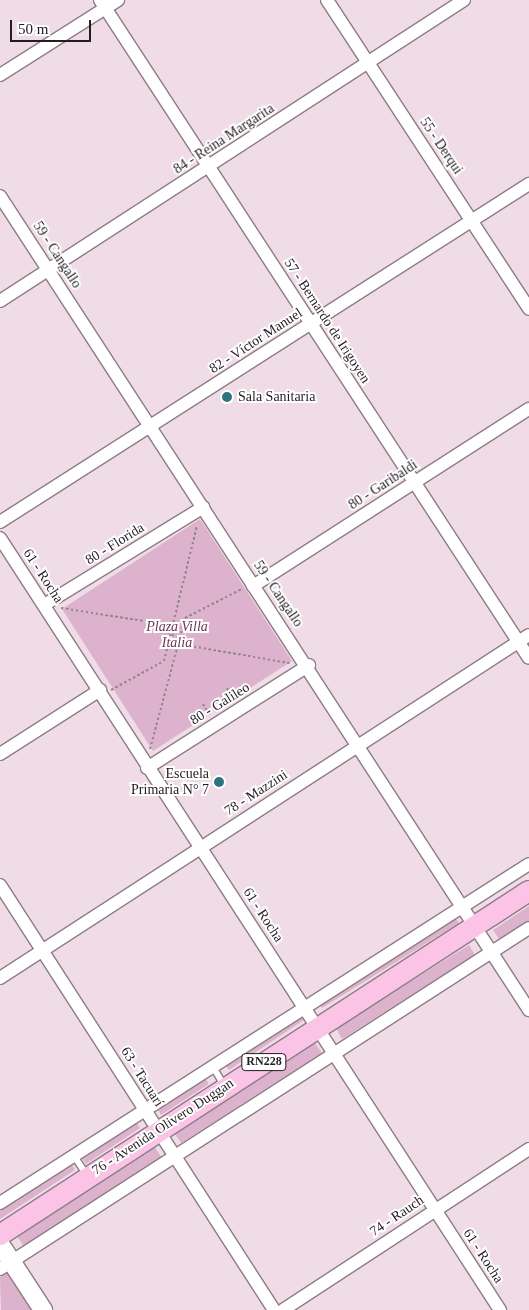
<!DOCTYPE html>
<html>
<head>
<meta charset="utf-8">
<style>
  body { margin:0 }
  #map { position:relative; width:529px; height:1310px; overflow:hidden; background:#efdce7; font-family:"Times New Roman",serif }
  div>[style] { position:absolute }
  .green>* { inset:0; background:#dcb2cc }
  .path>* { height:2px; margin-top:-1px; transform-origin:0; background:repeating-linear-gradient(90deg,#93868d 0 2.5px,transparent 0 5px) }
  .roads { filter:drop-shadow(1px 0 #8d7c86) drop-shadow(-1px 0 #8d7c86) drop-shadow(0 1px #8d7c86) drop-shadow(0 -1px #8d7c86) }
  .service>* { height:6px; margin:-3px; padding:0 3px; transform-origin:3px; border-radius:3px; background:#fff }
  .minor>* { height:12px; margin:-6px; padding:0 6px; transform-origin:6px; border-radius:6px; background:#fff }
  .secondary>* { height:18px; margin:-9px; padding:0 9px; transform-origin:9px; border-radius:9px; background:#fff }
  .trunk>* { height:20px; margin:-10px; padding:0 10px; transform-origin:10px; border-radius:10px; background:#fbc4e7 }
  .dots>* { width:14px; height:14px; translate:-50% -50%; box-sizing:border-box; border:2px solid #fff; border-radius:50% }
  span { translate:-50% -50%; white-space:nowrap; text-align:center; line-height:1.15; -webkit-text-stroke:4px #fff; paint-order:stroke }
  .shield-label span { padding:1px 4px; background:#fff; border:1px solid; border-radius:4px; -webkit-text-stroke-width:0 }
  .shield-label { font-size:12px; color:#231c20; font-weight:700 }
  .street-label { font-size:14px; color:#231c20 }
  .poi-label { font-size:14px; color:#231c20 }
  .left { translate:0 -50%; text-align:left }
  .right { translate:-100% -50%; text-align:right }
  .park-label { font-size:14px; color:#6e345b; font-style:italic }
  .scale { position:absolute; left:10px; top:20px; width:81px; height:22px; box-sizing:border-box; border:2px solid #231c20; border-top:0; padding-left:6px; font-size:15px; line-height:18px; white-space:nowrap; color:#231c20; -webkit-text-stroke:4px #fff; paint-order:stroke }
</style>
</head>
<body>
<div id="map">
  <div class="green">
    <div style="clip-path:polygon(200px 519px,292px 661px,153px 751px,62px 609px)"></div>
    <div style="clip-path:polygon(529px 906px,529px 922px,500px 940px,493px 930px)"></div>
    <div style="clip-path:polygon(455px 917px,459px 923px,322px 1008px,319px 1002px)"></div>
    <div style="clip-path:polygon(469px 945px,475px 955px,342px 1039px,336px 1028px)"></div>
    <div style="clip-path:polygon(300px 1014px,304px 1020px,229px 1070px,225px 1064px)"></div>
    <div style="clip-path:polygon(315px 1043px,322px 1053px,181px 1143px,175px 1134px)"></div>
    <div style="clip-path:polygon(205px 1078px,209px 1084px,161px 1115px,157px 1108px)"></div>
    <div style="clip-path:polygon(136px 1122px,140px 1128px,86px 1164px,82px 1158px)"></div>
    <div style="clip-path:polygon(154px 1146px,162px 1158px,25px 1248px,17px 1236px)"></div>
    <div style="clip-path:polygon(72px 1164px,75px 1170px,0 1219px,0 1210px)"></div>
    <div style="clip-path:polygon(8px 1272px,33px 1310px,1px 1310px,0 1277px)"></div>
  </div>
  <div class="path">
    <div style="left:61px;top:608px;width:90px;rotate:8.9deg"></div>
    <div style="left:150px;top:622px;width:34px;rotate:30deg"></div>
    <div style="left:179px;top:644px;width:112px;rotate:9.8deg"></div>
    <div style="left:227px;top:688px;width:13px;rotate:58deg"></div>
    <div style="left:111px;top:690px;width:60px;rotate:-28.7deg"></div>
    <div style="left:164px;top:661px;width:139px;rotate:-76.3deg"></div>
    <div style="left:203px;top:704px;width:13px;rotate:58deg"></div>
    <div style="left:150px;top:749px;width:136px;rotate:-75deg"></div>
    <div style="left:185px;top:618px;width:64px;rotate:-27deg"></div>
  </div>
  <div class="roads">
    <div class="service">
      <div style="left:213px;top:1067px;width:21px;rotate:59deg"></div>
      <div style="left:74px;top:1156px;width:23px;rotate:56deg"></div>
    </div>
    <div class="minor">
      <div style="left:100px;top:0;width:785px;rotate:56.9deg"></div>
      <div style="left:327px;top:0;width:369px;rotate:56.8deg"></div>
      <div style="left:0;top:75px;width:140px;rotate:-32.4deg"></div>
      <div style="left:0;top:196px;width:971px;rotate:56.98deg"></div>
      <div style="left:0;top:301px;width:553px;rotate:-32.97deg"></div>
      <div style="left:0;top:522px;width:628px;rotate:-32.58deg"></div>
      <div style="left:0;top:538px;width:920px;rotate:57.07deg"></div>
      <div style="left:253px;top:586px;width:328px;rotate:-32.7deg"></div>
      <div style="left:44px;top:605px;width:187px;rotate:-31.6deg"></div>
      <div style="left:0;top:754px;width:119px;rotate:-32.6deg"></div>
      <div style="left:147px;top:768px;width:192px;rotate:-32.4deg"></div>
      <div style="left:0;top:885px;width:506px;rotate:57.19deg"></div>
      <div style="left:0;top:978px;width:630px;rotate:-32.96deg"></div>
      <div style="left:0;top:1203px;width:628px;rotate:-32.65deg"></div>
      <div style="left:0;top:1269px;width:629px;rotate:-32.81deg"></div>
      <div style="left:283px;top:1310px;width:294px;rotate:-33.2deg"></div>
    </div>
    <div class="secondary">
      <div style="left:0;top:1244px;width:79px;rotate:56.9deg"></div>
    </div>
    <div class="trunk">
      <div style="left:0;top:1235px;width:631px;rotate:-33.04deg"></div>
    </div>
  </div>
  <div class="dots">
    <div style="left:227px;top:397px;background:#2e7382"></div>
    <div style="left:219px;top:782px;background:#2e7382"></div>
  </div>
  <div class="shield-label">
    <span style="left:264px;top:1062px">RN228</span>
  </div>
  <div class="street-label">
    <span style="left:224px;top:139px;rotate:-33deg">84 - Reina Margarita</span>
    <span style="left:441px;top:146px;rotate:56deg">55 - Derqui</span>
    <span style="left:57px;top:255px;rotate:57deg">59 - Cangallo</span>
    <span style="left:327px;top:321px;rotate:57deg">57 - Bernardo de Irigoyen</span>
    <span style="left:256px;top:341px;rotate:-33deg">82 - Víctor Manuel</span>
    <span style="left:383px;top:485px;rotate:-33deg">80 - Garibaldi</span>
    <span style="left:115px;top:544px;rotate:-32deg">80 - Florida</span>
    <span style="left:43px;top:576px;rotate:57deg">61 - Rocha</span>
    <span style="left:278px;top:594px;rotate:56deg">59 - Cangallo</span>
    <span style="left:220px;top:704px;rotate:-32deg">80 - Galileo</span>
    <span style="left:256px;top:793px;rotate:-33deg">78 - Mazzini</span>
    <span style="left:263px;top:915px;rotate:57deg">61 - Rocha</span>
    <span style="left:142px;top:1077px;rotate:58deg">63 - Tacuarí</span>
    <span style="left:163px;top:1127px;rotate:-33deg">76 - Avenida Olivero Duggan</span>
    <span style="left:397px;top:1216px;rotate:-34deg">74 - Rauch</span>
    <span style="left:483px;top:1256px;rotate:57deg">61 - Rocha</span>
  </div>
  <div class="poi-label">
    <span class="left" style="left:238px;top:397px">Sala Sanitaria</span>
    <span class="right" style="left:209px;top:782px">Escuela<br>Primaria N° 7</span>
  </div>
  <div class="park-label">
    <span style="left:177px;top:635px">Plaza Villa<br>Italia</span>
  </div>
  <div class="scale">50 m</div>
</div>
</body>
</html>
